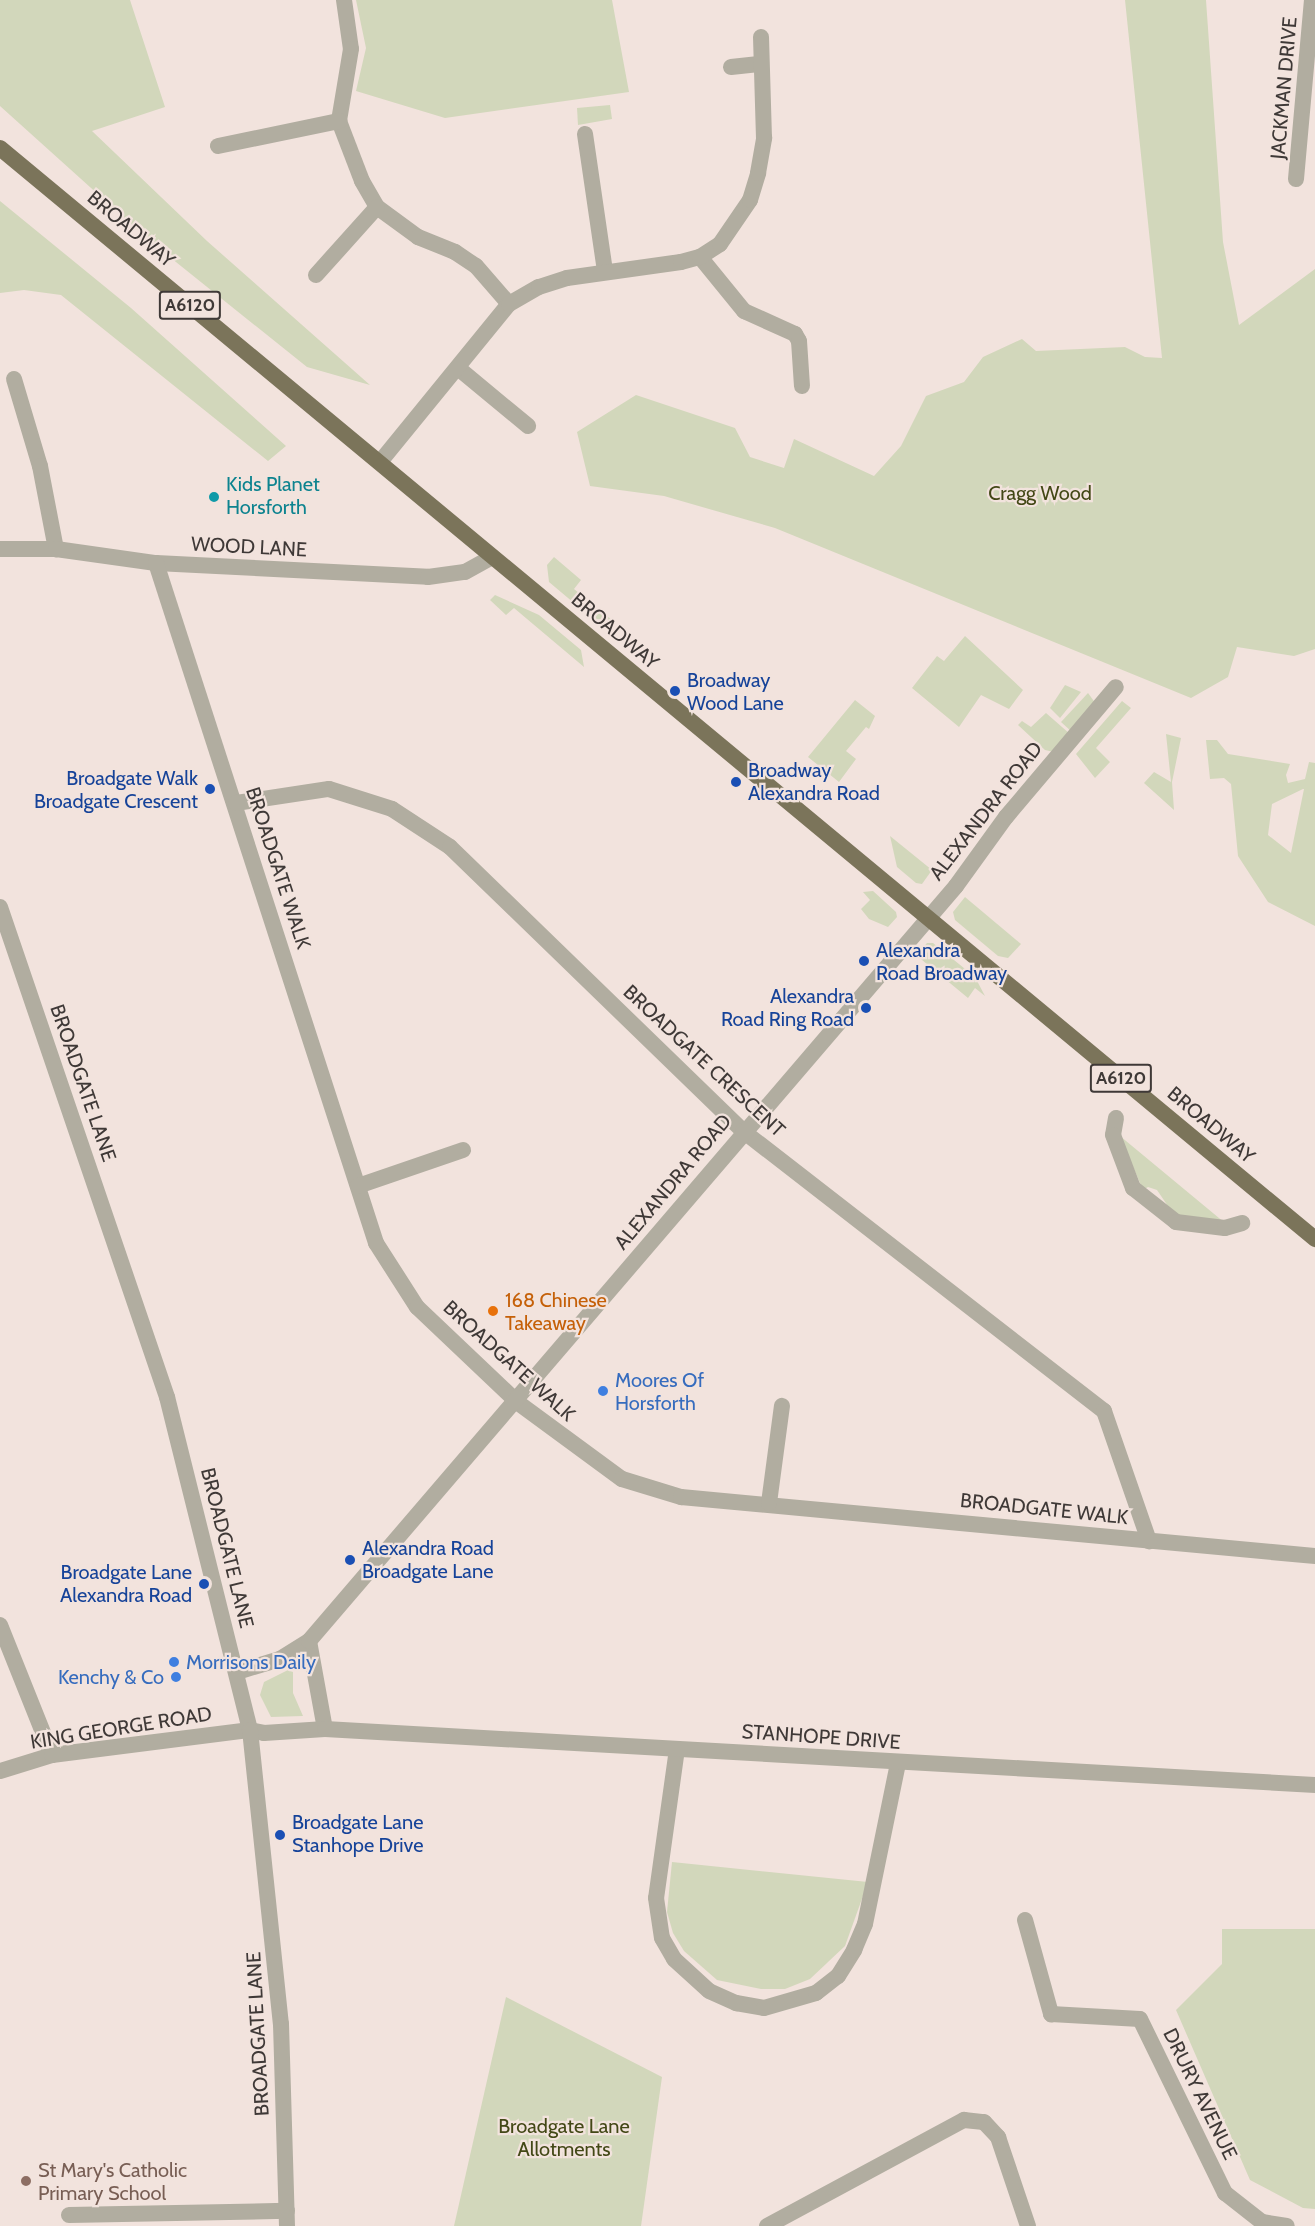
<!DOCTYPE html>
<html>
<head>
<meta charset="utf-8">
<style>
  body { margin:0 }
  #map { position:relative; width:1315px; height:2226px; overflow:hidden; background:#f2e3dd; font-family:Cabin,sans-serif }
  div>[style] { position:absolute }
  .green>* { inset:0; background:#d2d7bb }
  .minor>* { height:16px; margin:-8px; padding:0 8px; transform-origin:8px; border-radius:8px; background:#b1ada0 }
  .tertiary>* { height:16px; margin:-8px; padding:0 8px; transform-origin:8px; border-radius:8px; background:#b1ada0 }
  .trunk>* { height:16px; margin:-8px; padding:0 8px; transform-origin:8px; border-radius:8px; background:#7b745a }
  .dots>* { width:16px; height:16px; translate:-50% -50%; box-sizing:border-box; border:3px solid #f2e3dd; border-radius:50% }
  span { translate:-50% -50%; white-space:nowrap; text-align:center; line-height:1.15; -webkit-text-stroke:4.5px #f2e3dd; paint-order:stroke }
  .shield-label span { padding:2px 4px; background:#f2e3dd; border:2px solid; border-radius:4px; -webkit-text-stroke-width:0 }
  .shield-label { font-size:18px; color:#3f3937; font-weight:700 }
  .street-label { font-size:20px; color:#3f3937 }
  .culture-label { font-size:20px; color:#0d838f }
  .left { translate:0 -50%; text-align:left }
  .park-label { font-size:20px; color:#434816 }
  .transit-label { font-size:20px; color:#164399 }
  .right { translate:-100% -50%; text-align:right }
  .food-label { font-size:20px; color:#c56008 }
  .shop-label { font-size:20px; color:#366cbe }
  .education-label { font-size:20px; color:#785e54 }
</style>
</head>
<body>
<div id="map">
  <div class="green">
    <div style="clip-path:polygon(0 0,130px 0,165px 107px,92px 131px,207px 241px,370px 385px,307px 367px,151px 242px,0 106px)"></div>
    <div style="clip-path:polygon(356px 0,612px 0,629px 92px,445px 118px,356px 91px,366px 48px)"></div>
    <div style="clip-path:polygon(1125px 0,1206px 0,1223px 242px,1239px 325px,1315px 269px,1315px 649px,1294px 656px,1237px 647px,1228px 677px,1191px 698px,775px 528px,664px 496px,590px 486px,577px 432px,636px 395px,735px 428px,750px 457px,784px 468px,794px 439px,874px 476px,901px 446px,926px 396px,964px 382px,983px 357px,1022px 339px,1036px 351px,1125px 347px,1145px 357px,1162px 358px)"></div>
    <div style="clip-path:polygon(610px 105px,612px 119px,578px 125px,577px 108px)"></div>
    <div style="clip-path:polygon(0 201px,131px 308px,286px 446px,268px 461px,61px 295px,24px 290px,0 293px)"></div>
    <div style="clip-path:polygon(554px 557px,581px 580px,574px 589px,612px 620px,593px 619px,549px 582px,547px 565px)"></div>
    <div style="clip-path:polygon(495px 595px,539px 615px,581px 650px,584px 667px,514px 608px,506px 615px,490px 600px)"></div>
    <div style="clip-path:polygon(965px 636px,1023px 690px,1009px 709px,981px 695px,959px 727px,912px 688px,937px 656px,944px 661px)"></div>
    <div style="clip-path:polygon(1065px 685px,1081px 692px,1060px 718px,1050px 708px)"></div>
    <div style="clip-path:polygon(1088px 693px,1096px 704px,1072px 732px,1061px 722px)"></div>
    <div style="clip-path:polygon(855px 700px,875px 716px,869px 729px,866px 727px,846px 751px,856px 759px,839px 782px,808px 757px)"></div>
    <div style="clip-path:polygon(1122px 701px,1131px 708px,1096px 748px,1110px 762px,1095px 778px,1076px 754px)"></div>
    <div style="clip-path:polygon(1046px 713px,1070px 734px,1054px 752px,1045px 750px,1018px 725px,1022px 721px,1031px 727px)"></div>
    <div style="clip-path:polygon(1166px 734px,1181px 738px,1172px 782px,1174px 810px,1144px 783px,1154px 772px,1171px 782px)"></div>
    <div style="clip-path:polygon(evenodd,1206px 740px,1217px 740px,1228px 754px,1290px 764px,1286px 775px,1288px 783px,1305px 779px,1309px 762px,1315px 763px,1315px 926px,1268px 902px,1238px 856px,1231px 784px,1224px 778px,1210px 779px,1206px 740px,1303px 789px,1304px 789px,1291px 853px,1268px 835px,1272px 804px,1303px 789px)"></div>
    <div style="clip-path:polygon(890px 836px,932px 870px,922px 884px,916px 883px,897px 867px)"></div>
    <div style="clip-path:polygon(873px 891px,896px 912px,897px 917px,888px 927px,869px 919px,861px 909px,870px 900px,863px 892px)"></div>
    <div style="clip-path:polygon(965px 897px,1021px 944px,1008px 958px,998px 956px,955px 920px,953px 912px)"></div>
    <div style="clip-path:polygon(927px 943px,933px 943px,975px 977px,985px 996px,975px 988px,968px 998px,916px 955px)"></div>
    <div style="clip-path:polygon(1120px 1136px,1225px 1223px,1176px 1218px,1157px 1190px,1148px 1187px,1143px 1190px)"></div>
    <div style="clip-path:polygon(288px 1670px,293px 1672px,293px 1693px,303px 1716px,271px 1717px,260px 1695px,264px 1682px)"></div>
    <div style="clip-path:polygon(672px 1862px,868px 1882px,845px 1946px,810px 1979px,785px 1989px,761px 1989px,717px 1980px,684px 1951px,673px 1933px,667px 1912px)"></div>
    <div style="clip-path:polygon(1222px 1929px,1315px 1929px,1315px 2209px,1303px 2208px,1250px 2180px,1176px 2010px,1222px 1964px)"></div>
    <div style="clip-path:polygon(506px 1997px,662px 2077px,641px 2226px,454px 2226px)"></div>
  </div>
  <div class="minor">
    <div style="left:344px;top:0;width:49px;rotate:81.9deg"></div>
    <div style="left:351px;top:49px;width:73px;rotate:99.5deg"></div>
    <div style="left:339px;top:121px;width:64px;rotate:69deg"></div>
    <div style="left:362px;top:181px;width:30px;rotate:60deg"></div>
    <div style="left:377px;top:207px;width:51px;rotate:36.2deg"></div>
    <div style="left:418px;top:237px;width:40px;rotate:22deg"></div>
    <div style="left:455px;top:252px;width:25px;rotate:34deg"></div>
    <div style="left:476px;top:266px;width:50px;rotate:49deg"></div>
    <div style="left:731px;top:67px;width:28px;rotate:-6deg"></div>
    <div style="left:585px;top:134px;width:138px;rotate:81.7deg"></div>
    <div style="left:218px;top:146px;width:124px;rotate:-11.7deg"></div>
    <div style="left:1296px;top:179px;width:180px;rotate:-84.9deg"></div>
    <div style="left:700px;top:257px;width:70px;rotate:50.8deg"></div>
    <div style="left:744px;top:311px;width:56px;rotate:24.3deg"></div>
    <div style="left:795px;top:334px;width:8px;rotate:60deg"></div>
    <div style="left:799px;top:341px;width:45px;rotate:86.2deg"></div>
    <div style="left:316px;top:275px;width:91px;rotate:-48.1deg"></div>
    <div style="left:458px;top:368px;width:91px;rotate:39.6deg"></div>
    <div style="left:14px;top:379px;width:91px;rotate:73.4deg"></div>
    <div style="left:40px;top:466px;width:85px;rotate:79.1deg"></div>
    <div style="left:380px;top:462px;width:204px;rotate:-50.8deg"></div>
    <div style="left:509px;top:304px;width:34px;rotate:-30deg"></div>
    <div style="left:539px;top:287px;width:29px;rotate:-18deg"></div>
    <div style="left:567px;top:278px;width:115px;rotate:-8deg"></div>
    <div style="left:681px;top:262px;width:20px;rotate:-15deg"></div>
    <div style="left:700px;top:257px;width:24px;rotate:-33deg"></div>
    <div style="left:720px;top:244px;width:53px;rotate:-55.7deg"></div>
    <div style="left:750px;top:200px;width:28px;rotate:-73deg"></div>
    <div style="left:758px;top:173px;width:36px;rotate:-80deg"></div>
    <div style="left:764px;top:138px;width:101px;rotate:-91.7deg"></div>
    <div style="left:0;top:549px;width:56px"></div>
    <div style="left:56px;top:549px;width:101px;rotate:8deg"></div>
    <div style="left:156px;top:563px;width:272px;rotate:2.9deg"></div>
    <div style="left:428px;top:577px;width:37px;rotate:-8deg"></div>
    <div style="left:465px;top:572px;width:31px;rotate:-29deg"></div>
    <div style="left:156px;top:563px;width:715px;rotate:72.07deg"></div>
    <div style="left:376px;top:1243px;width:76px;rotate:57.4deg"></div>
    <div style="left:417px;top:1307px;width:138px;rotate:43.5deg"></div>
    <div style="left:517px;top:1402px;width:130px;rotate:36.3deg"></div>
    <div style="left:622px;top:1479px;width:62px;rotate:17deg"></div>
    <div style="left:681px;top:1497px;width:637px;rotate:5.32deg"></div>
    <div style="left:236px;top:803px;width:94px;rotate:-8.6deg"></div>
    <div style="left:329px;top:789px;width:66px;rotate:17.6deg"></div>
    <div style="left:392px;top:809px;width:69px;rotate:33.2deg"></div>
    <div style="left:450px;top:847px;width:408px;rotate:44.1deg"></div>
    <div style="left:743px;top:1131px;width:457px;rotate:37.8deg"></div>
    <div style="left:1104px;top:1411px;width:138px;rotate:70.9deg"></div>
    <div style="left:1116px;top:1118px;width:17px;rotate:100deg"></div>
    <div style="left:1113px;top:1135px;width:57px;rotate:69.3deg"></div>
    <div style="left:1133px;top:1188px;width:55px;rotate:38.3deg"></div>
    <div style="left:1176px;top:1222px;width:49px;rotate:7deg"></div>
    <div style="left:1225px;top:1228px;width:18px;rotate:-16deg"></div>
    <div style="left:358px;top:1186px;width:111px;rotate:-18.9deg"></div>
    <div style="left:769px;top:1503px;width:98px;rotate:-82.4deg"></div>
    <div style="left:0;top:1625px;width:140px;rotate:68.2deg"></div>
    <div style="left:309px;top:1641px;width:89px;rotate:79.7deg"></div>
    <div style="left:237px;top:1672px;width:45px;rotate:-16.8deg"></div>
    <div style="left:280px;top:1659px;width:34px;rotate:-32deg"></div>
    <div style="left:309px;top:1641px;width:994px;rotate:-49.4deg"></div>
    <div style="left:956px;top:886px;width:85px;rotate:-54.1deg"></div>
    <div style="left:1006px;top:817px;width:170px;rotate:-49.8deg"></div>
    <div style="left:677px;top:1749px;width:150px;rotate:98deg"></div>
    <div style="left:656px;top:1898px;width:40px;rotate:81.5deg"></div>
    <div style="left:662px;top:1938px;width:24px;rotate:60deg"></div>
    <div style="left:674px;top:1959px;width:47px;rotate:42.4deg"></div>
    <div style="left:709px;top:1991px;width:30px;rotate:24deg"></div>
    <div style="left:736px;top:2003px;width:28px;rotate:10deg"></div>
    <div style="left:764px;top:2008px;width:54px;rotate:-16.1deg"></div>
    <div style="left:816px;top:1993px;width:28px;rotate:-38deg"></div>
    <div style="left:838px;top:1976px;width:31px;rotate:-58deg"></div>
    <div style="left:854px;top:1950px;width:28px;rotate:-67deg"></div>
    <div style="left:865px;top:1924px;width:164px;rotate:-78.4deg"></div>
    <div style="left:0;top:1771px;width:54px;rotate:-17.1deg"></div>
    <div style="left:52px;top:1755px;width:200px;rotate:-7.2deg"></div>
    <div style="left:250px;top:1730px;width:14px;rotate:12deg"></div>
    <div style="left:264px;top:1733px;width:61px;rotate:-3.8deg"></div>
    <div style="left:325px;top:1729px;width:992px;rotate:3.24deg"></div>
    <div style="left:1025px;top:1920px;width:98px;rotate:74.5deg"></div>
    <div style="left:1051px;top:2014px;width:89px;rotate:3.2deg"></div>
    <div style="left:1140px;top:2019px;width:194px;rotate:64deg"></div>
    <div style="left:1225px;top:2193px;width:47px;rotate:38.1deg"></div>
    <div style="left:1262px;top:2222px;width:25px;rotate:9deg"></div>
    <div style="left:69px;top:2215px;width:218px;rotate:-1.1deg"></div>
    <div style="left:767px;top:2226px;width:224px;rotate:-28.3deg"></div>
    <div style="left:964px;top:2120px;width:20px;rotate:6deg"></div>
    <div style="left:984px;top:2122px;width:21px;rotate:47deg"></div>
    <div style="left:998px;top:2137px;width:94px;rotate:71.4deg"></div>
  </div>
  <div class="tertiary">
    <div style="left:0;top:907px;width:518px;rotate:71.18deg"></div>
    <div style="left:167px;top:1397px;width:343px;rotate:76deg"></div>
    <div style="left:250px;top:1730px;width:296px;rotate:84deg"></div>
    <div style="left:281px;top:2024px;width:202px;rotate:88.3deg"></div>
  </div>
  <div class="trunk">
    <div style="left:0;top:148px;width:1709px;rotate:39.68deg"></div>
  </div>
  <div class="dots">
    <div style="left:214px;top:497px;background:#0f9aa8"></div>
    <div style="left:675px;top:691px;background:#1a4fb4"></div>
    <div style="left:736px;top:782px;background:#1a4fb4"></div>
    <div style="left:210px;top:789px;background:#1a4fb4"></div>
    <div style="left:864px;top:961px;background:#1a4fb4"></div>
    <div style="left:866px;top:1008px;background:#1a4fb4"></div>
    <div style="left:493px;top:1311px;background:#e8710a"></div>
    <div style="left:603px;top:1391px;background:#3f7fe0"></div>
    <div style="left:350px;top:1560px;background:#1a4fb4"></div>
    <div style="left:204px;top:1584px;background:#1a4fb4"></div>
    <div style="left:174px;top:1662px;background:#3f7fe0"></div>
    <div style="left:176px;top:1677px;background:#3f7fe0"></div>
    <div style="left:280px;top:1835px;background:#1a4fb4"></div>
    <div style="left:26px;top:2181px;background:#8d6e63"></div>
  </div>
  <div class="shield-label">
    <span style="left:190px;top:305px">A6120</span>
    <span style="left:1121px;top:1078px">A6120</span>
  </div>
  <div class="street-label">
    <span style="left:1284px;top:88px;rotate:-85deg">JACKMAN DRIVE</span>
    <span style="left:131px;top:229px;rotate:40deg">BROADWAY</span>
    <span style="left:249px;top:547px;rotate:3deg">WOOD LANE</span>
    <span style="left:615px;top:631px;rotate:40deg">BROADWAY</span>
    <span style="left:986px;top:811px;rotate:-52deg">ALEXANDRA ROAD</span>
    <span style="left:278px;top:868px;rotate:72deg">BROADGATE WALK</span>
    <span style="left:704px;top:1061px;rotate:43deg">BROADGATE CRESCENT</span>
    <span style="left:83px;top:1083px;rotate:71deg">BROADGATE LANE</span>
    <span style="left:1211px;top:1125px;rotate:40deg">BROADWAY</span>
    <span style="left:673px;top:1182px;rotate:-50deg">ALEXANDRA ROAD</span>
    <span style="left:509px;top:1361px;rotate:42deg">BROADGATE WALK</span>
    <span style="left:1044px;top:1509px;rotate:6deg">BROADGATE WALK</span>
    <span style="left:227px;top:1548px;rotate:76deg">BROADGATE LANE</span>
    <span style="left:121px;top:1728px;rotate:-9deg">KING GEORGE ROAD</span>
    <span style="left:821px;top:1737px;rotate:4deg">STANHOPE DRIVE</span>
    <span style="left:258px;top:2034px;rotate:-93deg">BROADGATE LANE</span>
    <span style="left:1200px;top:2094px;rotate:64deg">DRURY AVENUE</span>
  </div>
  <div class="culture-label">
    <span class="left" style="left:226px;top:496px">Kids Planet<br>Horsforth</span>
  </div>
  <div class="park-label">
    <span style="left:1040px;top:493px">Cragg Wood</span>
    <span style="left:564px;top:2138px">Broadgate Lane<br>Allotments</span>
  </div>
  <div class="transit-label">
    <span class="left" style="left:687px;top:692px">Broadway<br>Wood Lane</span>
    <span class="left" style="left:748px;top:782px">Broadway<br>Alexandra Road</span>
    <span class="right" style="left:198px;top:790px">Broadgate Walk<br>Broadgate Crescent</span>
    <span class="left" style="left:876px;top:962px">Alexandra<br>Road Broadway</span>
    <span class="right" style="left:854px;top:1008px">Alexandra<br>Road Ring Road</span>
    <span class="left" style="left:362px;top:1560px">Alexandra Road<br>Broadgate Lane</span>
    <span class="right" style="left:192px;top:1584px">Broadgate Lane<br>Alexandra Road</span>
    <span class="left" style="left:292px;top:1834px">Broadgate Lane<br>Stanhope Drive</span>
  </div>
  <div class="food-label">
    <span class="left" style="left:505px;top:1312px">168 Chinese<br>Takeaway</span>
  </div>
  <div class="shop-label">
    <span class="left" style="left:615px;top:1392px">Moores Of<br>Horsforth</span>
    <span class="left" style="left:186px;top:1662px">Morrisons Daily</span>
    <span class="right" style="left:164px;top:1677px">Kenchy &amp; Co</span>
  </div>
  <div class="education-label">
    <span class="left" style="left:38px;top:2182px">St Mary's Catholic<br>Primary School</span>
  </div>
</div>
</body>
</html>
